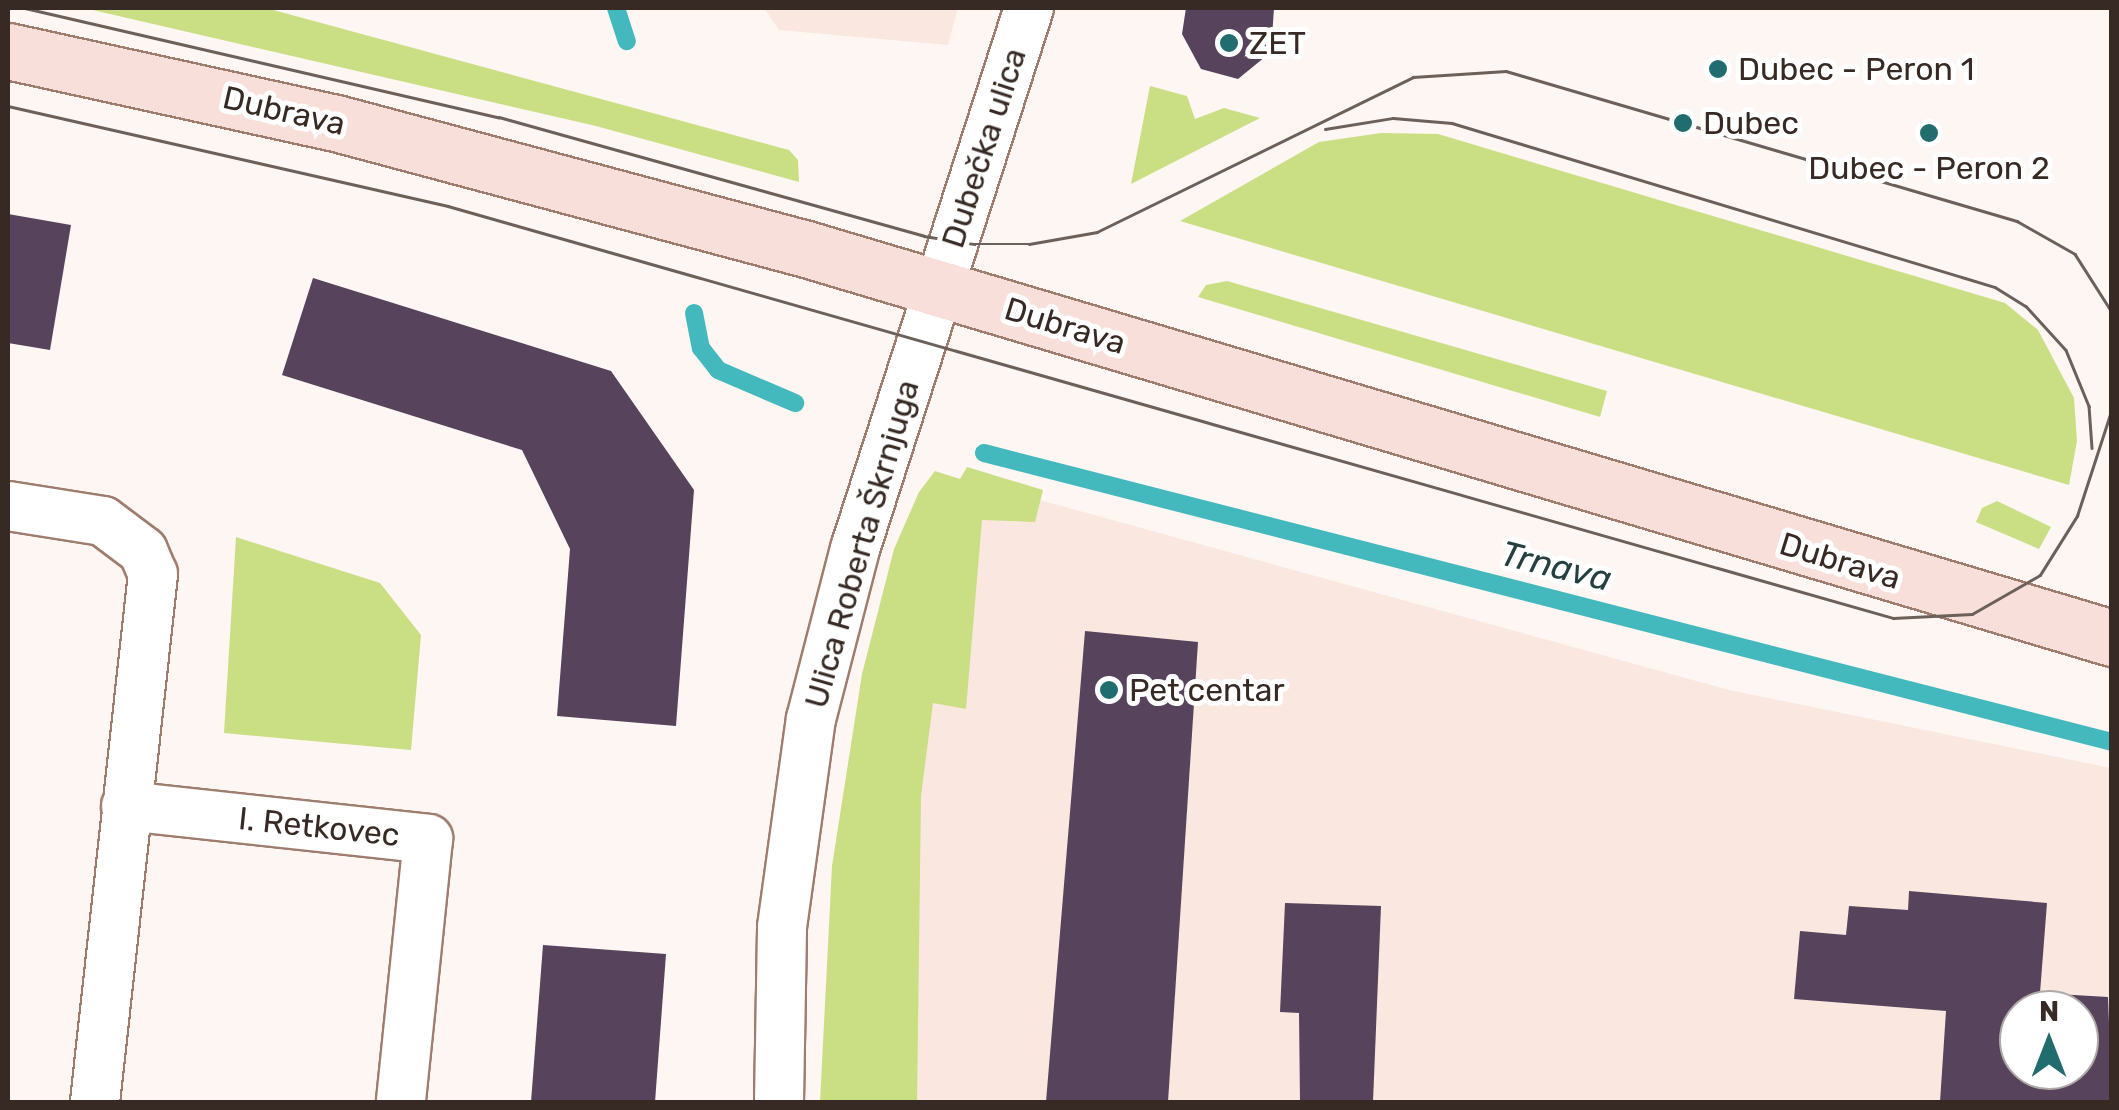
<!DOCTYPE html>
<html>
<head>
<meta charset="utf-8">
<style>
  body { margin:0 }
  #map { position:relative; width:2119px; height:1110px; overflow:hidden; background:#fef6f2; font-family:Rubik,sans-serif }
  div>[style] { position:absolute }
  .built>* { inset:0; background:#fae7df }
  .green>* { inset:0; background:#cade84 }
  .stream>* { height:18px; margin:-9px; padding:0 9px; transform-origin:9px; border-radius:9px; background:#43b8bd }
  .building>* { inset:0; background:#57435b }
  .roads { filter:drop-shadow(2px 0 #9f7d6e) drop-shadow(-2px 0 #9f7d6e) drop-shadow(0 2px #9f7d6e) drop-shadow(0 -2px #9f7d6e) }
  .minor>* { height:48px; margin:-24px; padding:0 24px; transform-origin:24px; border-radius:24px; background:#fff }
  .secondary>* { height:55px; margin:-27.5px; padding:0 27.5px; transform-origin:27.5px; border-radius:27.5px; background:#f9dfd9 }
  .tram>* { height:2.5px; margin:-1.25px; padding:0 1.25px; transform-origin:1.25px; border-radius:1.25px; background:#6c605a }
  .dots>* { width:28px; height:28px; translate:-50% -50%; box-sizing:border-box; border:5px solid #fff; border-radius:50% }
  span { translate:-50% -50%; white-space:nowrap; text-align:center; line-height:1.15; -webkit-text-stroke:10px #fff; paint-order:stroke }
  .poi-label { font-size:32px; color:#372923 }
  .left { translate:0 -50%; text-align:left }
  .street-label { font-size:32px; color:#372923 }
  .water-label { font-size:35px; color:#263f41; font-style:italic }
  .frame { position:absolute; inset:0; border:10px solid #372923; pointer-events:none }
  .north { position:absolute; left:1999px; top:990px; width:100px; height:100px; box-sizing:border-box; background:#fff; border:2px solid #afa9a7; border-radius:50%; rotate:0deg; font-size:28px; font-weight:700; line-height:40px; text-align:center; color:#372923 }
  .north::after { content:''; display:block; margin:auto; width:35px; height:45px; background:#206c6e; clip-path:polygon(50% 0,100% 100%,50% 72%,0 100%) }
</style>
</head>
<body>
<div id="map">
  <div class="built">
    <div style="clip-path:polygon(764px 8px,958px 8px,948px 45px,779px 30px)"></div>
    <div style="clip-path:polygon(evenodd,982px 484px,1729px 690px,2111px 768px,2111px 1102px,878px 1102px,906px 787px,982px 484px,2019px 1010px,2079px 1010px,2079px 1070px,2019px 1070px,2019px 1010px)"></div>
  </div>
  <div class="green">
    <div style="clip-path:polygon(84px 8px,266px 8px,789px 150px,798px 160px,799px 182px,596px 126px)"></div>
    <div style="clip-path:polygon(1150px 86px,1187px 96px,1195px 119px,1224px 108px,1260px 118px,1131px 184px)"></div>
    <div style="clip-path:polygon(1381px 133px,1438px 134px,2005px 303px,2038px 330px,2074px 398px,2077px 441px,2069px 485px,1180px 221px,1319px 142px)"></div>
    <div style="clip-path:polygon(1227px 281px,1607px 391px,1600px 417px,1198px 297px,1206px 285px)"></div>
    <div style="clip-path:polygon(967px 467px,1043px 490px,1035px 522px,982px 520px,966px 709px,933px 703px,921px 796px,917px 1102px,820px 1102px,832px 866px,862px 674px,894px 549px,919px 492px,935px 471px,960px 479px)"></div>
    <div style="clip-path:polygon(1997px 501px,2051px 527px,2039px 549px,1976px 522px,1982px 508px)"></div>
    <div style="clip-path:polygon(236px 537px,380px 583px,421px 635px,411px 750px,224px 733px)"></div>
  </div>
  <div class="stream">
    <div style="left:616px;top:8px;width:35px;rotate:72deg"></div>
    <div style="left:694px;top:313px;width:36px;rotate:79deg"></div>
    <div style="left:701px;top:348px;width:28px;rotate:52deg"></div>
    <div style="left:718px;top:370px;width:84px;rotate:23.2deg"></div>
    <div style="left:984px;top:453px;width:1164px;rotate:14.37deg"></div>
  </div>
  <div class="building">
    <div style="clip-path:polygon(1186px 8px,1274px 8px,1271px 52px,1238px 79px,1201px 69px,1182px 34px)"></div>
    <div style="clip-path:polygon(8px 214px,71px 225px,50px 350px,8px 343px)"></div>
    <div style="clip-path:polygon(313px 278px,611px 371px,694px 490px,676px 726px,557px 716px,570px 549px,522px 450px,282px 375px)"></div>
    <div style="clip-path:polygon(1085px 631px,1198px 642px,1168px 1102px,1046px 1102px)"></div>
    <div style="clip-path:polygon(evenodd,1909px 891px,2047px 903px,2040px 993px,2108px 997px,2112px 1102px,1940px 1102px,1946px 1011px,1794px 999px,1800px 931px,1846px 935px,1849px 906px,1908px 910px,1909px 891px,2019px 1010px,2079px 1010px,2079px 1070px,2019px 1070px,2019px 1010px)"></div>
    <div style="clip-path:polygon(1285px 903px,1381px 906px,1373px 1102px,1300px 1102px,1299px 1013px,1280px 1012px)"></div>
    <div style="clip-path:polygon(543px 945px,666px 954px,655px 1102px,531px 1102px)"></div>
  </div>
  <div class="roads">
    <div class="minor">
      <div style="left:8px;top:506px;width:96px;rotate:9deg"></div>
      <div style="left:103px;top:521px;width:50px;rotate:36.9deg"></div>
      <div style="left:143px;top:551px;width:25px;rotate:67deg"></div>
      <div style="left:153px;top:574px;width:531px;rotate:96.27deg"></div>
      <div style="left:126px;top:806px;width:304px;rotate:6.2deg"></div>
      <div style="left:428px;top:839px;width:264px;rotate:95.9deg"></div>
      <div style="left:779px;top:1102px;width:175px;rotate:-89deg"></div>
      <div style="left:782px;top:927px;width:210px;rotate:-82.1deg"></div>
      <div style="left:811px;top:719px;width:176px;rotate:-75.5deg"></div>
      <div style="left:855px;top:549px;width:568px;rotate:-72.17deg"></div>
    </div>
    <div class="secondary">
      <div style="left:8px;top:51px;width:336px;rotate:12.4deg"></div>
      <div style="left:336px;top:123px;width:483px;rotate:15deg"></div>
      <div style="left:803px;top:248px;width:1366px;rotate:16.59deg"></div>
    </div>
  </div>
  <div class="tram">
    <div style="left:25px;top:8px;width:486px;rotate:13deg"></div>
    <div style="left:499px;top:117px;width:441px;rotate:15.6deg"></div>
    <div style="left:924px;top:236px;width:51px;rotate:9.1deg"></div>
    <div style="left:974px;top:244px;width:55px"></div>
    <div style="left:1029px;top:244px;width:69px;rotate:-10deg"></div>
    <div style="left:1097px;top:232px;width:352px;rotate:-26.1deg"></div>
    <div style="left:1413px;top:77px;width:93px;rotate:-3.7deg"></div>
    <div style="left:1506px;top:71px;width:533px;rotate:16.36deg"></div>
    <div style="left:2017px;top:221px;width:67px;rotate:29.6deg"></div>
    <div style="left:2075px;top:254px;width:69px;rotate:57.5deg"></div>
    <div style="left:8px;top:106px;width:451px;rotate:12.8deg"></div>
    <div style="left:448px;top:206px;width:1503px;rotate:15.91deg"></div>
    <div style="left:1893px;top:618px;width:79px;rotate:-2.9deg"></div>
    <div style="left:1972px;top:614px;width:78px;rotate:-29.8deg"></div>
    <div style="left:2040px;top:575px;width:70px;rotate:-57.9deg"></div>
    <div style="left:2077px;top:516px;width:114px;rotate:-72deg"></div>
    <div style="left:1325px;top:129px;width:69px;rotate:-9.2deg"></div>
    <div style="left:1393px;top:118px;width:59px;rotate:4.8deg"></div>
    <div style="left:1452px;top:123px;width:567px;rotate:16.81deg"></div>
    <div style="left:1995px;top:287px;width:36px;rotate:32deg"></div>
    <div style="left:2026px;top:306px;width:59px;rotate:47.7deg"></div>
    <div style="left:2066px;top:350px;width:61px;rotate:67.7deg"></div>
    <div style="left:2089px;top:406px;width:42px;rotate:85.9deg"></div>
  </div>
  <div class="dots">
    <div style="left:1229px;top:43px;background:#206c6e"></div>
    <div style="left:1718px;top:69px;background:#206c6e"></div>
    <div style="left:1683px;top:123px;background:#206c6e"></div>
    <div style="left:1929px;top:133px;background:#206c6e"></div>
    <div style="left:1109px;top:690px;background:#206c6e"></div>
  </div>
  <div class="poi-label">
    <span class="left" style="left:1249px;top:43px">ZET</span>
    <span class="left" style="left:1738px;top:69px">Dubec - Peron 1</span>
    <span class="left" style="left:1703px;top:123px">Dubec</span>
    <span style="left:1929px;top:168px">Dubec - Peron 2</span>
    <span class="left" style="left:1129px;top:690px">Pet centar</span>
  </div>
  <div class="street-label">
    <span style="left:284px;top:111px;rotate:13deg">Dubrava</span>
    <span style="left:984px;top:148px;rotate:-72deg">Dubečka ulica</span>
    <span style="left:1065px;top:326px;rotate:17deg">Dubrava</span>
    <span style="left:862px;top:544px;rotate:-74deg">Ulica Roberta Škrnjuga</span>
    <span style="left:1840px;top:561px;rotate:17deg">Dubrava</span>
    <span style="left:319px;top:827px;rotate:6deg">I. Retkovec</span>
  </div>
  <div class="water-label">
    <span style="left:1556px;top:566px;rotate:14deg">Trnava</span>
  </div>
  <div class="frame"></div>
  <div class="north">N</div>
</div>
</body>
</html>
